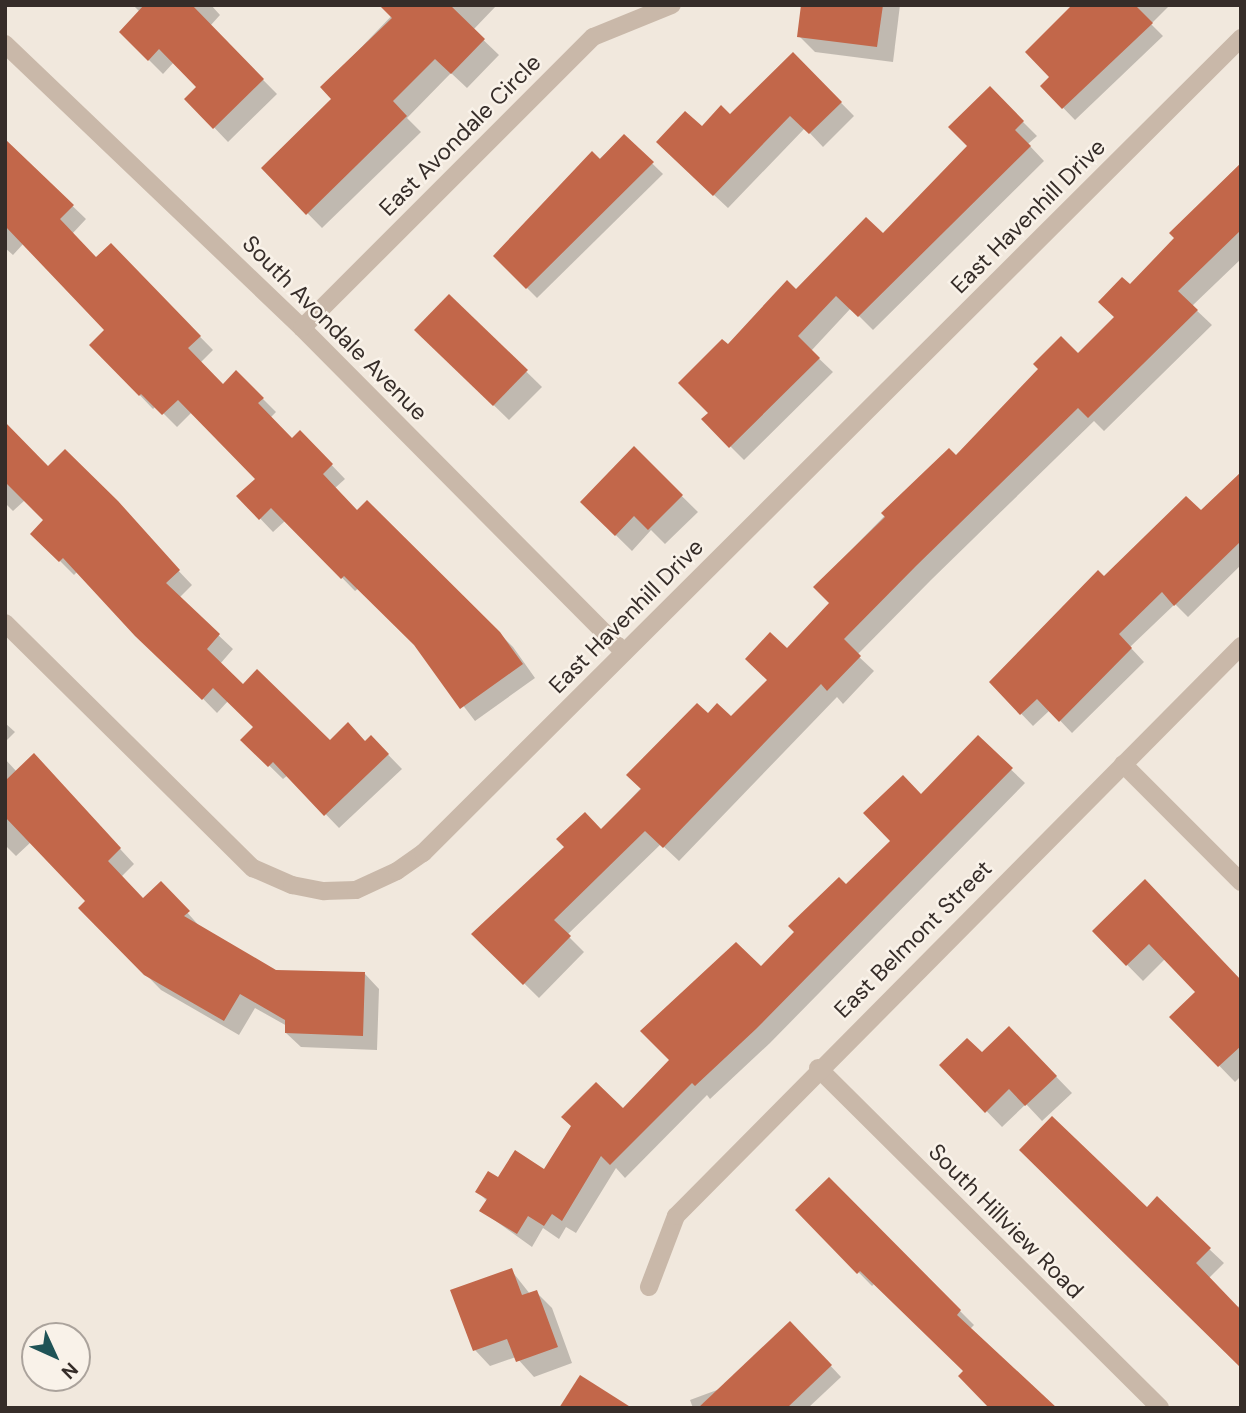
<!DOCTYPE html>
<html>
<head>
<meta charset="utf-8">
<style>
  body { margin:0 }
  #map { position:relative; width:1246px; height:1413px; overflow:hidden; background:#f1e8dd; font-family:"DM Sans",sans-serif }
  div>[style] { position:absolute }
  .shadow>* { inset:0; background:#0003 }
  .building>* { inset:0; background:#c2674a }
  .street>* { height:18px; margin:-9px; padding:0 9px; transform-origin:9px; border-radius:9px; background:#c9b8a9 }
  span { translate:-50% -50%; white-space:nowrap; text-align:center; line-height:1.15; -webkit-text-stroke:5px #f9f2e9; paint-order:stroke }
  .street-label { font-size:23px; color:#362d29 }
  .frame { position:absolute; inset:0; border:7px solid #362d29; pointer-events:none }
  .north { position:absolute; left:21px; top:1322px; width:70px; height:70px; box-sizing:border-box; background:#f9f2e9; border:2px solid #aba39c; border-radius:50%; rotate:135deg; font-size:19px; font-weight:700; line-height:28px; text-align:center; color:#362d29 }
  .north::after { content:''; display:block; margin:auto; width:24px; height:32px; background:#1f5356; clip-path:polygon(50% 0,100% 100%,50% 72%,0 100%) }
</style>
</head>
<body>
<div id="map">
  <div class="shadow">
    <div style="clip-path:polygon(133px 5px,211px 5px,220px 15px,210px 26px,277px 94px,228px 142px,187px 99px,199px 87px,174px 62px,163px 74px,121px 32px,140px 12px)"></div>
    <div style="clip-path:polygon(402px 5px,497px 5px,473px 30px,499px 55px,467px 88px,451px 73px,407px 118px,421px 132px,322px 228px,263px 168px,334px 99px,323px 87px)"></div>
    <div style="clip-path:polygon(803px 5px,900px 5px,893px 62px,815px 52px,799px 36px)"></div>
    <div style="clip-path:polygon(1075px 5px,1170px 5px,1151px 24px,1163px 36px,1075px 120px,1042px 86px,1052px 77px)"></div>
    <div style="clip-path:polygon(793px 54px,854px 116px,823px 147px,805px 128px,728px 208px,671px 155px,702px 129px,730px 117px)"></div>
    <div style="clip-path:polygon(990px 89px,1037px 136px,1028px 144px,1044px 161px,873px 330px,851px 308px,811px 351px,833px 372px,744px 460px,703px 419px,710px 413px,728px 346px,796px 291px,883px 236px,969px 146px)"></div>
    <div style="clip-path:polygon(624px 136px,663px 174px,537px 298px,495px 256px)"></div>
    <div style="clip-path:polygon(5px 141px,86px 219px,72px 234px,97px 259px,111px 246px,213px 350px,200px 363px,223px 386px,236px 372px,276px 412px,270px 418px,292px 440px,300px 432px,345px 479px,335px 488px,358px 512px,367px 502px,513px 647px,535px 678px,475px 721px,416px 644px,359px 588px,355px 591px,286px 520px,273px 532px,239px 496px,257px 479px,192px 412px,177px 427px,156px 406px,153px 409px,92px 345px,107px 330px,24px 243px,13px 255px,5px 248px)"></div>
    <div style="clip-path:polygon(1241px 163px,1241px 259px,1192px 306px,1212px 325px,1104px 431px,1094px 421px,931px 580px,857px 655px,874px 671px,843px 704px,837px 697px,679px 861px,661px 844px,567px 935px,584px 952px,539px 998px,474px 934px,601px 831px,708px 716px,731px 719px,769px 680px,787px 650px,832px 603px,815px 587px,949px 450px,956px 457px,1078px 356px,1116px 318px,1130px 287px,1176px 238px,1171px 233px)"></div>
    <div style="clip-path:polygon(449px 296px,542px 387px,509px 420px,416px 330px)"></div>
    <div style="clip-path:polygon(5px 424px,49px 469px,79px 466px,192px 585px,179px 598px,233px 649px,220px 664px,243px 686px,330px 742px,366px 743px,371px 737px,402px 769px,339px 828px,288px 775px,283px 779px,243px 740px,255px 727px,228px 701px,217px 713px,78px 571px,74px 575px,47px 548px,46px 520px,25px 500px,13px 511px,5px 503px)"></div>
    <div style="clip-path:polygon(634px 449px,698px 512px,665px 544px,651px 530px,632px 551px,582px 502px)"></div>
    <div style="clip-path:polygon(1241px 475px,1241px 565px,1188px 617px,1175px 604px,1130px 647px,1144px 662px,1072px 733px,1050px 710px,1033px 726px,991px 682px,1104px 578px,1201px 512px)"></div>
    <div style="clip-path:polygon(5px 723px,15px 732px,5px 742px)"></div>
    <div style="clip-path:polygon(978px 738px,1025px 783px,770px 1043px,710px 1099px,707px 1095px,625px 1178px,616px 1168px,576px 1233px,566px 1227px,559px 1239px,543px 1228px,532px 1247px,482px 1211px,487px 1201px,478px 1192px,498px 1179px,545px 1171px,623px 1111px,893px 841px,921px 797px)"></div>
    <div style="clip-path:polygon(34px 756px,134px 864px,121px 877px,144px 900px,161px 883px,201px 928px,276px 971px,365px 974px,379px 989px,377px 1050px,301px 1047px,286px 1033px,287px 1026px,255px 1008px,239px 1035px,161px 990px,81px 908px,88px 901px,31px 842px,16px 856px,5px 845px,5px 759px,17px 772px)"></div>
    <div style="clip-path:polygon(1145px 882px,1241px 981px,1241px 1076px,1235px 1082px,1172px 1017px,1198px 992px,1165px 959px,1143px 981px,1094px 931px)"></div>
    <div style="clip-path:polygon(1009px 1028px,1072px 1093px,1042px 1121px,1026px 1104px,1002px 1127px,942px 1065px,982px 1054px)"></div>
    <div style="clip-path:polygon(829px 1180px,974px 1325px,969px 1330px,965px 1371px,875px 1283px,872px 1286px,798px 1210px)"></div>
    <div style="clip-path:polygon(1147px 1210px,1209px 1249px,1224px 1263px,1209px 1278px,1237px 1308px,1241px 1304px,1241px 1365px)"></div>
    <div style="clip-path:polygon(511px 1270px,530px 1294px,536px 1292px,552px 1308px,572px 1363px,534px 1377px,516px 1357px,490px 1366px,475px 1350px)"></div>
    <div style="clip-path:polygon(801px 1334px,841px 1377px,808px 1408px,775px 1408px)"></div>
    <div style="clip-path:polygon(725px 1387px,743px 1408px,693px 1408px,690px 1400px)"></div>
  </div>
  <div class="building">
    <div style="clip-path:polygon(144px 5px,192px 5px,264px 79px,213px 129px,184px 99px,196px 87px,159px 49px,148px 61px,119px 32px)"></div>
    <div style="clip-path:polygon(379px 5px,450px 5px,485px 39px,451px 74px,435px 59px,393px 101px,407px 116px,306px 215px,261px 168px,331px 99px,320px 87px,392px 18px)"></div>
    <div style="clip-path:polygon(801px 5px,883px 5px,877px 47px,797px 37px)"></div>
    <div style="clip-path:polygon(1072px 5px,1135px 5px,1153px 23px,1062px 109px,1040px 86px,1049px 77px,1025px 52px)"></div>
    <div style="clip-path:polygon(793px 52px,842px 102px,809px 134px,790px 116px,713px 196px,656px 142px,685px 111px,702px 126px,721px 105px,730px 114px)"></div>
    <div style="clip-path:polygon(990px 86px,1024px 121px,1015px 130px,1031px 146px,858px 317px,836px 296px,798px 336px,820px 358px,729px 448px,701px 419px,708px 413px,678px 383px,722px 339px,728px 344px,787px 280px,796px 289px,866px 217px,883px 233px,967px 146px,948px 127px)"></div>
    <div style="clip-path:polygon(624px 134px,654px 162px,526px 289px,493px 256px,592px 151px,600px 159px)"></div>
    <div style="clip-path:polygon(5px 139px,74px 205px,60px 219px,96px 257px,111px 243px,201px 336px,188px 348px,223px 384px,236px 370px,264px 398px,258px 403px,292px 438px,300px 430px,333px 464px,323px 474px,357px 510px,367px 500px,500px 632px,523px 664px,460px 709px,414px 645px,344px 576px,341px 579px,271px 508px,259px 520px,236px 496px,255px 479px,178px 400px,162px 415px,141px 394px,139px 396px,89px 345px,104px 330px,5px 226px)"></div>
    <div style="clip-path:polygon(1241px 163px,1241px 230px,1178px 291px,1198px 310px,1088px 418px,1078px 408px,916px 566px,844px 639px,861px 656px,827px 691px,821px 684px,663px 848px,645px 831px,554px 920px,571px 936px,523px 985px,471px 934px,564px 847px,556px 839px,585px 812px,601px 829px,641px 789px,626px 775px,697px 703px,708px 713px,717px 703px,731px 716px,767px 680px,745px 659px,770px 632px,787px 648px,829px 603px,813px 587px,885px 517px,881px 513px,949px 448px,956px 455px,1038px 369px,1033px 364px,1061px 336px,1078px 353px,1114px 317px,1098px 302px,1122px 277px,1130px 284px,1174px 238px,1169px 233px)"></div>
    <div style="clip-path:polygon(449px 294px,528px 370px,493px 406px,414px 330px)"></div>
    <div style="clip-path:polygon(5px 422px,48px 466px,65px 449px,118px 501px,180px 570px,166px 583px,220px 634px,207px 649px,243px 684px,257px 669px,330px 740px,348px 722px,365px 741px,371px 735px,389px 754px,324px 816px,273px 762px,268px 767px,240px 740px,253px 727px,213px 688px,202px 700px,135px 636px,63px 558px,59px 562px,30px 534px,43px 520px,5px 482px)"></div>
    <div style="clip-path:polygon(634px 446px,683px 495px,648px 530px,634px 516px,615px 536px,580px 502px)"></div>
    <div style="clip-path:polygon(1241px 472px,1241px 541px,1174px 606px,1162px 592px,1119px 634px,1132px 648px,1059px 722px,1037px 699px,1020px 715px,989px 682px,1098px 570px,1104px 576px,1186px 496px,1201px 510px)"></div>
    <div style="clip-path:polygon(978px 735px,1013px 768px,756px 1029px,695px 1086px,692px 1083px,610px 1165px,601px 1156px,562px 1221px,552px 1214px,544px 1226px,528px 1216px,517px 1234px,479px 1211px,487px 1199px,475px 1192px,488px 1171px,498px 1177px,515px 1150px,544px 1169px,571px 1126px,561px 1117px,596px 1082px,623px 1108px,669px 1060px,640px 1031px,736px 942px,761px 966px,794px 932px,788px 926px,839px 877px,846px 884px,890px 841px,863px 813px,903px 775px,921px 794px)"></div>
    <div style="clip-path:polygon(34px 753px,121px 848px,108px 861px,143px 898px,161px 881px,190px 911px,184px 916px,276px 970px,365px 972px,363px 1036px,285px 1033px,285px 1020px,240px 994px,224px 1021px,144px 975px,78px 908px,85px 901px,5px 817px,5px 781px)"></div>
    <div style="clip-path:polygon(1145px 879px,1241px 980px,1241px 1046px,1218px 1067px,1169px 1017px,1195px 992px,1149px 944px,1126px 966px,1092px 931px)"></div>
    <div style="clip-path:polygon(1009px 1026px,1057px 1076px,1025px 1106px,1009px 1089px,985px 1113px,939px 1065px,967px 1038px,982px 1052px)"></div>
    <div style="clip-path:polygon(1052px 1116px,1147px 1207px,1157px 1196px,1211px 1248px,1196px 1263px,1241px 1310px,1241px 1368px,1019px 1150px)"></div>
    <div style="clip-path:polygon(829px 1177px,961px 1310px,957px 1315px,1057px 1408px,989px 1408px,958px 1376px,963px 1371px,860px 1271px,857px 1274px,795px 1210px)"></div>
    <div style="clip-path:polygon(512px 1268px,522px 1295px,537px 1290px,558px 1347px,516px 1362px,507px 1339px,473px 1351px,450px 1290px)"></div>
    <div style="clip-path:polygon(790px 1321px,832px 1365px,787px 1408px,698px 1408px)"></div>
    <div style="clip-path:polygon(580px 1375px,632px 1408px,559px 1408px)"></div>
  </div>
  <div class="street">
    <div style="left:5px;top:44px;width:411px;rotate:43.7deg"></div>
    <div style="left:302px;top:328px;width:457px;rotate:45.2deg"></div>
    <div style="left:302px;top:328px;width:412px;rotate:-45deg"></div>
    <div style="left:593px;top:37px;width:85px;rotate:-22.1deg"></div>
    <div style="left:5px;top:623px;width:349px;rotate:44.7deg"></div>
    <div style="left:253px;top:868px;width:43px;rotate:23.6deg"></div>
    <div style="left:292px;top:885px;width:33px;rotate:11deg"></div>
    <div style="left:324px;top:891px;width:32px;rotate:-2deg"></div>
    <div style="left:356px;top:890px;width:45px;rotate:-24.9deg"></div>
    <div style="left:397px;top:871px;width:32px;rotate:-35deg"></div>
    <div style="left:423px;top:853px;width:1155px;rotate:-44.89deg"></div>
    <div style="left:1123px;top:764px;width:167px;rotate:45deg"></div>
    <div style="left:818px;top:1068px;width:482px;rotate:44.8deg"></div>
    <div style="left:649px;top:1287px;width:76px;rotate:-69.2deg"></div>
    <div style="left:676px;top:1216px;width:803px;rotate:-45.25deg"></div>
  </div>
  <div class="street-label">
    <span style="left:460px;top:135px;rotate:-45deg">East Avondale Circle</span>
    <span style="left:1028px;top:216px;rotate:-45deg">East Havenhill Drive</span>
    <span style="left:335px;top:328px;rotate:45deg">South Avondale Avenue</span>
    <span style="left:626px;top:616px;rotate:-45deg">East Havenhill Drive</span>
    <span style="left:913px;top:939px;rotate:-45deg">East Belmont Street</span>
    <span style="left:1006px;top:1221px;rotate:45deg">South Hillview Road</span>
  </div>
  <div class="frame"></div>
  <div class="north">N</div>
</div>
</body>
</html>
